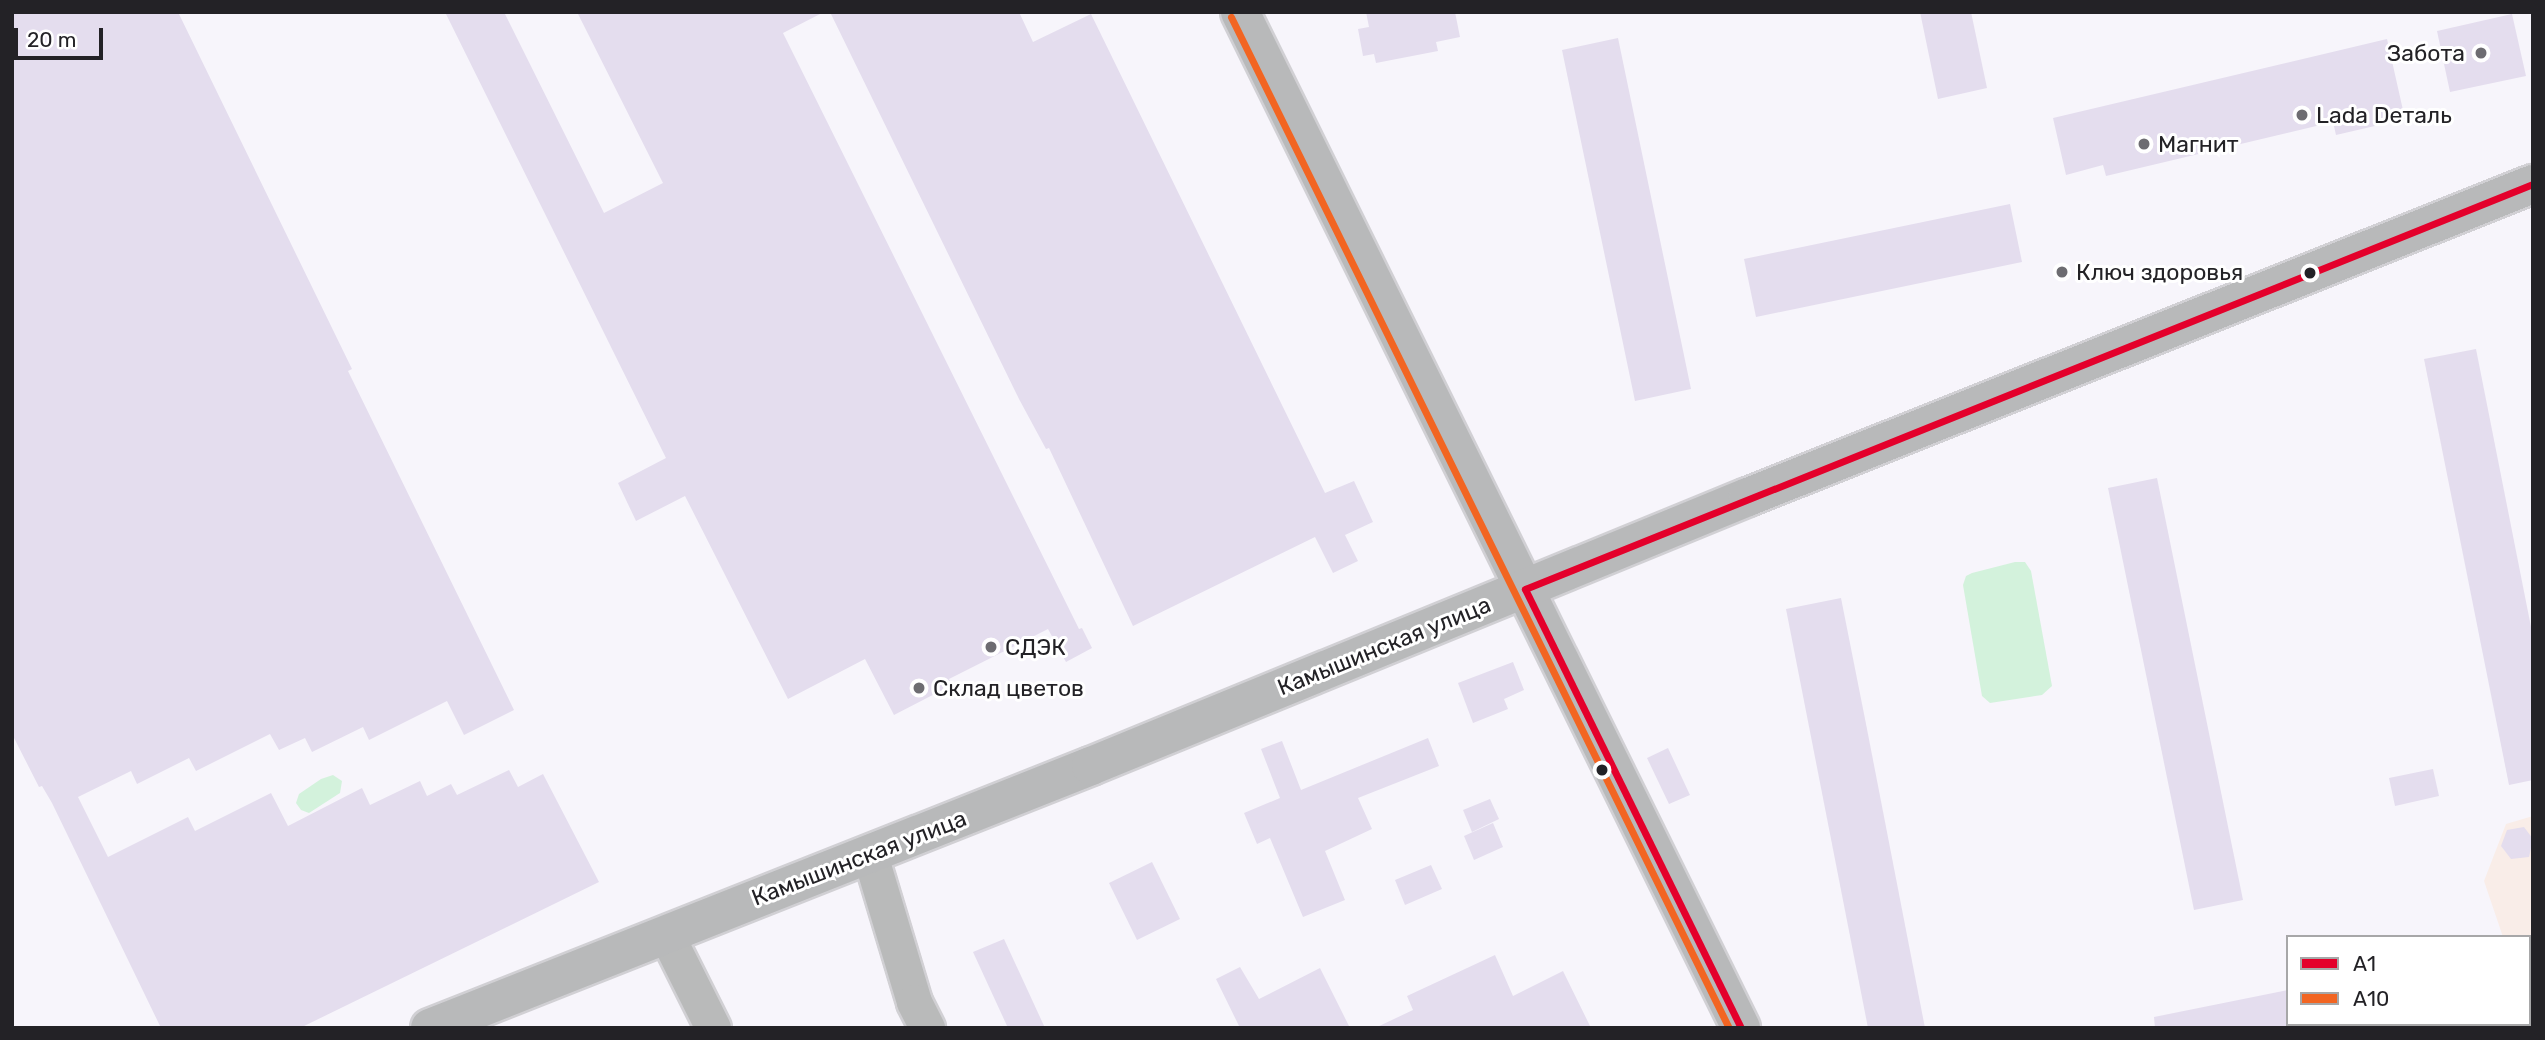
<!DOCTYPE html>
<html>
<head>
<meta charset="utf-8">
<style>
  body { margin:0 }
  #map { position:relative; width:2545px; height:1040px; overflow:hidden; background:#f7f5fb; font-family:Rubik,sans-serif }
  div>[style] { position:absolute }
  .education>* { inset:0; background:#f9ede8 }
  .green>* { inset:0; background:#d3f2dc }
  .building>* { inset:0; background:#e4ddee }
  .roads { filter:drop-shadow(2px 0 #d1d0d4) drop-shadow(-2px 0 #d1d0d4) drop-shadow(0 2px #d1d0d4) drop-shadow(0 -2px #d1d0d4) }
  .street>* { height:35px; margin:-17.5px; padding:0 17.5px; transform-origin:17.5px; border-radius:17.5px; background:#b9baba }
  .secondary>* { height:38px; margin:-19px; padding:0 19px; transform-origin:19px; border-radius:19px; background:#b8b9ba }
  .bus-1>* { height:7px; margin:-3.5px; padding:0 3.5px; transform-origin:3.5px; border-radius:3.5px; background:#e4002b }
  .bus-2>* { height:7px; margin:-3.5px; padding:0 3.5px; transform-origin:3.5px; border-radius:3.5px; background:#f26522 }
  .dots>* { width:19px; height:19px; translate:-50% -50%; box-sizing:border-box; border:4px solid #fff; border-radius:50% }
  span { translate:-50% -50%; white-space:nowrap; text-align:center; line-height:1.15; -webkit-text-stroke:6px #fff; paint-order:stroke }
  .poi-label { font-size:23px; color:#232226 }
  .right { translate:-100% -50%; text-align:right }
  .left { translate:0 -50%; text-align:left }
  .street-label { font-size:23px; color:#232226 }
  .frame { position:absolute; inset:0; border:14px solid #232226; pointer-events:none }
  .legend { position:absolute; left:2286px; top:935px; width:245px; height:91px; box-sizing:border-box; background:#fff; border:2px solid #a7a7a8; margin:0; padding:9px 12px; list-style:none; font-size:21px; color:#232226 }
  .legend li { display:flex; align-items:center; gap:14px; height:35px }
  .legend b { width:35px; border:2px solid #a7a7a8 }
  .scale { position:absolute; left:14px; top:28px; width:89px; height:32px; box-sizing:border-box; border:4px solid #232226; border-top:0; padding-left:9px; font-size:21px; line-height:24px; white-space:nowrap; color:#232226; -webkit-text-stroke:5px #fff; paint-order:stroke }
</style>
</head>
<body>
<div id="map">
  <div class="education">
    <div style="clip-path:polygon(2533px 816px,2533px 1022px,2529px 1012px,2529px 937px,2503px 937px,2484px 881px,2506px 824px)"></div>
  </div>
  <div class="green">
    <div style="clip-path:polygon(2015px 562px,2025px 562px,2031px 571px,2052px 686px,2042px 695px,1990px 703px,1982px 696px,1963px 585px,1966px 576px,1972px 573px)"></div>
    <div style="clip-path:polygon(333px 775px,342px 781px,340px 793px,309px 813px,301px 810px,296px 803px,299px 794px,321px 779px)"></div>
  </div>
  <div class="building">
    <div style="clip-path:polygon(12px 12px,178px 12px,352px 369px,348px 371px,514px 710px,464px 735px,447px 701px,369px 740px,363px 727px,312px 752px,305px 738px,279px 750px,270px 734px,196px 771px,189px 758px,137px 784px,131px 771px,78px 797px,108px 857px,188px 817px,195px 831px,271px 793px,288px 826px,362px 788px,370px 805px,420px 781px,427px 796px,451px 784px,457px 795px,509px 770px,518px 787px,543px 774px,599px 882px,300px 1028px,161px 1028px,52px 803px,42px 786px,39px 787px,12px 734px)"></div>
    <div style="clip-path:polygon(445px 12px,504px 12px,604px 213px,663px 183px,577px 12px,824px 12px,783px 33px,1079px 629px,1082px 628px,1092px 648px,1066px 662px,1048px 629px,949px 679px,952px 685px,894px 715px,865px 659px,788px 699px,685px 496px,636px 521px,618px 483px,666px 458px)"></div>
    <div style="clip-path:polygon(830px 12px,1019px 12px,1033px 42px,1091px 14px,1325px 493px,1354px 481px,1373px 522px,1345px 535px,1358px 561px,1333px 573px,1315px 537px,1133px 626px,1049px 448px,1046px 449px,1019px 399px)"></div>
    <div style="clip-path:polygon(1366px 12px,1455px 12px,1460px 37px,1436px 42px,1438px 51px,1376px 63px,1374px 54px,1363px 56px,1358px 29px,1369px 27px)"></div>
    <div style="clip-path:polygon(1920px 12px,1971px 12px,1987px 88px,1938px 99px)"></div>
    <div style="clip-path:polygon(2512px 14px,2526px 76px,2450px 92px,2437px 31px)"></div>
    <div style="clip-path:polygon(1618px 38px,1691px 389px,1635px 401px,1562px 50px)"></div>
    <div style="clip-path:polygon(2387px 39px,2405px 119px,2336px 135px,2333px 122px,2106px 176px,2103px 165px,2066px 175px,2053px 118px)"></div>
    <div style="clip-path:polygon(2010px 204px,2022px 262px,1756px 317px,1744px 259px)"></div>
    <div style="clip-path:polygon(2476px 349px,2533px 637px,2533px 780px,2509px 785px,2424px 359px)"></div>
    <div style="clip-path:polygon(2157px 478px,2243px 900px,2194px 910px,2108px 488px)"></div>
    <div style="clip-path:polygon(1841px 598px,1867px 729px,1925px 1028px,1868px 1028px,1786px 609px)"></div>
    <div style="clip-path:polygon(1513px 662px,1524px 690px,1504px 699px,1508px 709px,1473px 723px,1458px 683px)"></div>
    <div style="clip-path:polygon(1428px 738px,1439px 766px,1358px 798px,1372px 829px,1325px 851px,1345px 900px,1303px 917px,1270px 838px,1257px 844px,1244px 813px,1280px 798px,1261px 749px,1282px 741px,1301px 790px)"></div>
    <div style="clip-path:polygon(1668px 748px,1690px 795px,1669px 804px,1647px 758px)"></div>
    <div style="clip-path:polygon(2433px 769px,2439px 796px,2395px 806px,2389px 778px)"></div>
    <div style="clip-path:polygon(1490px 799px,1499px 819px,1472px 832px,1463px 810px)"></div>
    <div style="clip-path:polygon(1493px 823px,1503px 847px,1474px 860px,1464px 836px)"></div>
    <div style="clip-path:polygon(2524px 827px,2533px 839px,2529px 857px,2511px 859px,2501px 846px,2507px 830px)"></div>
    <div style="clip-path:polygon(1152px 862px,1180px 919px,1137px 940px,1109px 883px)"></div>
    <div style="clip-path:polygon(1431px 865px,1442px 889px,1405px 905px,1395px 880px)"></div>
    <div style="clip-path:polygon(1004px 939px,1045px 1028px,1008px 1028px,973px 952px)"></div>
    <div style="clip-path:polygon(1495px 955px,1513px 996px,1563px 971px,1591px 1028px,1375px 1028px,1413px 1010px,1407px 996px)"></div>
    <div style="clip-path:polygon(1240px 967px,1259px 999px,1320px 968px,1350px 1028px,1240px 1028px,1216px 979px)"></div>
    <div style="clip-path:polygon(2288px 990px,2288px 1028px,2155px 1028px,2154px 1017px)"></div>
  </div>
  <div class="roads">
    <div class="street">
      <div style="left:870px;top:855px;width:153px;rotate:73.3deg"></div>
      <div style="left:914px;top:1002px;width:29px;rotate:63deg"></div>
      <div style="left:666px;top:934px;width:105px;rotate:63.4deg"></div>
    </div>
    <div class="secondary">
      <div style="left:1240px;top:12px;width:1133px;rotate:63.75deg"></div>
      <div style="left:430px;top:1028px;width:711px;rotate:-21.62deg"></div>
      <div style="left:1091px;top:766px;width:710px;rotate:-22.27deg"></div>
      <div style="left:1748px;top:497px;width:845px;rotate:-21.74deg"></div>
    </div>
  </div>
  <div class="bus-1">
    <div style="left:1741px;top:1028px;width:489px;rotate:-116.2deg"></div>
    <div style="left:1525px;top:589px;width:1086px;rotate:-21.89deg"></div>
  </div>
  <div class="bus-2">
    <div style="left:1231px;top:17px;width:1127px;rotate:63.78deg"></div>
  </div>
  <div class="dots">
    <div style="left:2481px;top:53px;background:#6d6c71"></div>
    <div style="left:2302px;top:115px;background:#6d6c71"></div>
    <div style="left:2144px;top:144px;background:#6d6c71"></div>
    <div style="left:2062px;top:272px;background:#6d6c71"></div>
    <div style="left:2310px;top:273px;background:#232226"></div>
    <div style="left:991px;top:647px;background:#6d6c71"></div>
    <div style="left:919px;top:688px;background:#6d6c71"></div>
    <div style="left:1602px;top:770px;background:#232226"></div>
  </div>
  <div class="poi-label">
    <span class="right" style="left:2465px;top:53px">Забота</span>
    <span class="left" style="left:2316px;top:115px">Lada Dеталь</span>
    <span class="left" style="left:2158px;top:144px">Магнит</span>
    <span class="left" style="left:2076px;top:272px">Ключ здоровья</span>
    <span class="left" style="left:1005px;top:647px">СДЭК</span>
    <span class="left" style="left:933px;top:688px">Склад цветов</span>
  </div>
  <div class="street-label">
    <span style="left:1384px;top:646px;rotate:-22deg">Камышинская улица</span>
    <span style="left:859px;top:858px;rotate:-21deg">Камышинская улица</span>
  </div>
  <div class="frame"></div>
  <ul class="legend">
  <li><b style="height:9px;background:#e4002b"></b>А1</li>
  <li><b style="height:9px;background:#f26522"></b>А10</li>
  </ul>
  <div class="scale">20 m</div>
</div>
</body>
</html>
